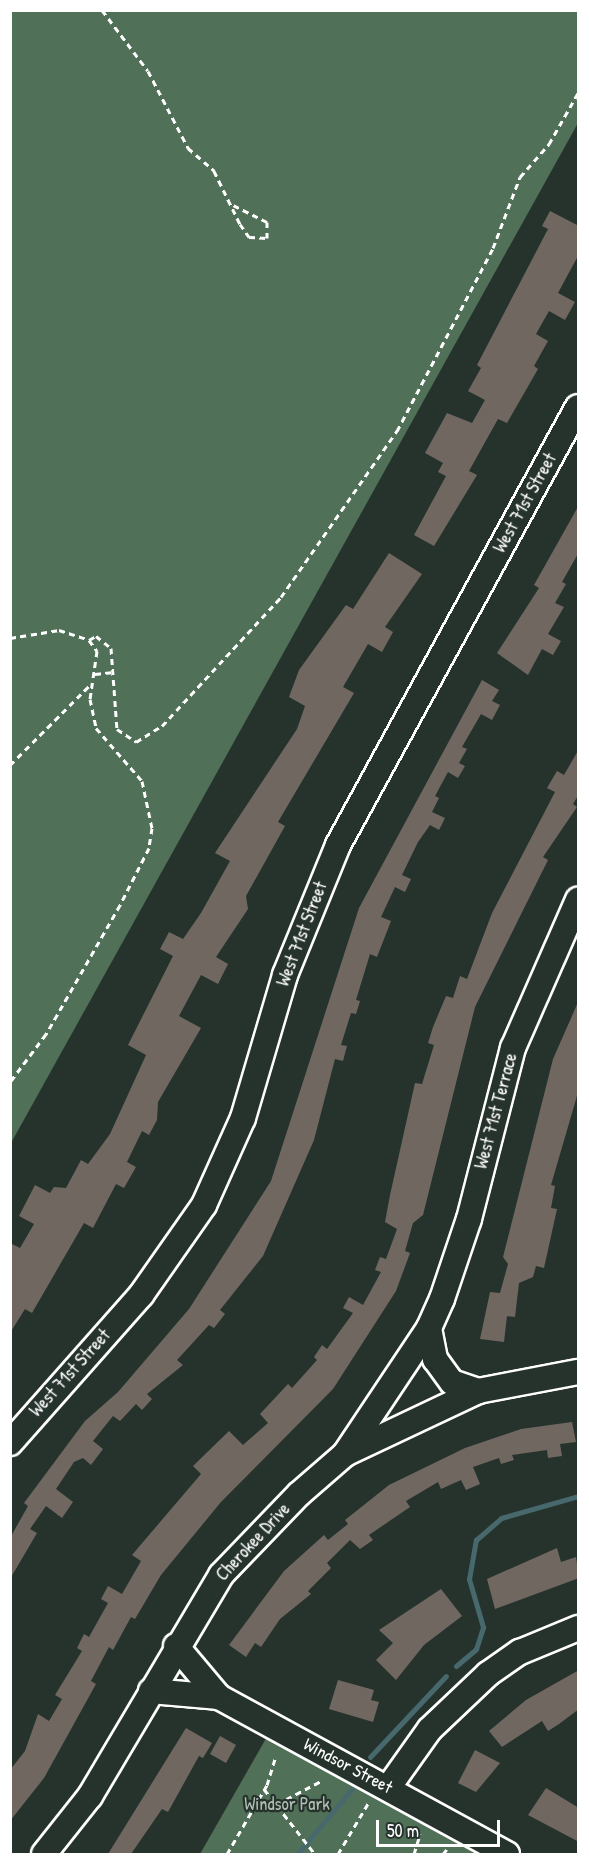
<!DOCTYPE html>
<html>
<head>
<meta charset="utf-8">
<style>
  body { margin:0 }
  #map { position:relative; width:589px; height:1865px; overflow:hidden; background:#26332d; font-family:"Patrick Hand",sans-serif }
  div>[style] { position:absolute }
  .green>* { inset:0; background:#517058 }
  .stream>* { height:5px; margin:-2.5px; padding:0 2.5px; transform-origin:2.5px; border-radius:2.5px; background:#47696e }
  .building>* { inset:0; background:#706761 }
  .path>* { height:3px; margin-top:-1.5px; transform-origin:0; background:repeating-linear-gradient(90deg,#fff 0 6px,transparent 0 10.5px) }
  .roads { filter:drop-shadow(2px 0 #fff) drop-shadow(-2px 0 #fff) drop-shadow(0 2px #fff) drop-shadow(0 -2px #fff) }
  .minor>* { height:24px; margin:-12px; padding:0 12px; transform-origin:12px; border-radius:12px; background:#26332d }
  span { translate:-50% -50%; white-space:nowrap; text-align:center; line-height:1.15; -webkit-text-stroke:4.5px #26332d; paint-order:stroke }
  .street-label { font-size:18px; color:#fff }
  .park-label { font-size:18px; color:#b1bfb4 }
  .frame { position:absolute; inset:0; border:12px solid #fff; pointer-events:none }
  .scale { position:absolute; left:376px; top:1820px; width:124px; height:27px; box-sizing:border-box; border:3px solid #fff; border-top:0; padding-left:8px; font-size:18px; line-height:21px; white-space:nowrap; color:#fff; -webkit-text-stroke:4px #26332d; paint-order:stroke }
</style>
</head>
<body>
<div id="map">
  <div class="green">
    <div style="clip-path:polygon(11px 10px,578px 11px,578px 123px,11px 1143px)"></div>
    <div style="clip-path:polygon(268px 1735px,483px 1854px,200px 1854px)"></div>
  </div>
  <div class="stream">
    <div style="left:456px;top:1666px;width:26px;rotate:-40deg"></div>
    <div style="left:476px;top:1649px;width:23px;rotate:-72deg"></div>
    <div style="left:483px;top:1627px;width:50px;rotate:-106.3deg"></div>
    <div style="left:469px;top:1579px;width:40px;rotate:-80deg"></div>
    <div style="left:476px;top:1540px;width:33px;rotate:-41deg"></div>
    <div style="left:501px;top:1518px;width:80px;rotate:-15.9deg"></div>
    <div style="left:370px;top:1757px;width:111px;rotate:-46.8deg"></div>
    <div style="left:297px;top:1854px;width:85px;rotate:-49.8deg"></div>
  </div>
  <div class="building">
    <div style="clip-path:polygon(550px 211px,579px 226px,579px 254px,558px 293px,575px 302px,565px 320px,549px 311px,536px 334px,548px 341px,534px 366px,538px 369px,507px 423px,498px 419px,469px 471px,477px 475px,434px 546px,414px 535px,446px 476px,438px 472px,443px 463px,425px 453px,447px 413px,472px 423px,485px 400px,468px 391px,481px 368px,477px 365px,548px 229px,542px 226px)"></div>
    <div style="clip-path:polygon(579px 505px,579px 552px,562px 582px,566px 584px,555px 603px,564px 607px,548px 634px,561px 641px,553px 655px,542px 649px,528px 675px,497px 653px,539px 588px,534px 585px)"></div>
    <div style="clip-path:polygon(389px 553px,422px 574px,385px 627px,393px 632px,382px 652px,368px 644px,343px 687px,354px 693px,278px 822px,285px 826px,246px 896px,248px 909px,216px 957px,228px 964px,218px 984px,201px 975px,179px 1016px,201px 1028px,158px 1102px,157px 1120px,149px 1135px,142px 1131px,127px 1162px,136px 1167px,124px 1188px,116px 1184px,93px 1228px,84px 1223px,32px 1313px,25px 1309px,10px 1333px,10px 1243px,20px 1248px,34px 1224px,19px 1216px,35px 1185px,50px 1193px,54px 1187px,66px 1188px,81px 1160px,88px 1164px,110px 1134px,146px 1055px,128px 1045px,173px 956px,160px 949px,169px 932px,183px 939px,201px 913px,230px 861px,215px 853px,297px 729px,305px 706px,289px 697px,299px 670px,346px 605px,353px 609px)"></div>
    <div style="clip-path:polygon(482px 680px,499px 690px,492px 701px,500px 705px,492px 720px,481px 714px,462px 747px,467px 749px,459px 763px,465px 766px,458px 778px,448px 772px,435px 796px,439px 798px,432px 812px,445px 818px,439px 830px,430px 825px,418px 842px,402px 875px,411px 879px,405px 892px,395px 887px,381px 917px,391px 921px,377px 957px,370px 954px,356px 1000px,360px 1001px,356px 1014px,351px 1013px,341px 1045px,347px 1046px,343px 1061px,335px 1059px,314px 1140px,263px 1256px,220px 1310px,225px 1314px,214px 1328px,209px 1325px,177px 1360px,183px 1365px,147px 1394px,152px 1399px,142px 1410px,136px 1404px,120px 1421px,113px 1416px,93px 1441px,103px 1449px,91px 1465px,83px 1458px,74px 1462px,56px 1489px,73px 1502px,62px 1518px,46px 1506px,30px 1529px,37px 1533px,10px 1579px,10px 1538px,28px 1506px,24px 1503px,85px 1421px,118px 1392px,189px 1309px,271px 1181px,359px 908px)"></div>
    <div style="clip-path:polygon(579px 749px,579px 794px,573px 804px,577px 807px,543px 857px,548px 860px,475px 1007px,423px 1215px,413px 1223px,405px 1251px,410px 1253px,396px 1291px,333px 1389px,221px 1502px,161px 1575px,135px 1619px,131px 1617px,113px 1650px,109px 1647px,91px 1681px,96px 1684px,44px 1778px,10px 1821px,10px 1770px,25px 1751px,38px 1714px,49px 1721px,62px 1699px,55px 1695px,82px 1651px,77px 1648px,84px 1634px,89px 1637px,108px 1603px,101px 1599px,108px 1586px,122px 1594px,141px 1561px,132px 1555px,201px 1474px,193px 1466px,229px 1431px,243px 1445px,268px 1423px,260px 1414px,288px 1384px,292px 1388px,317px 1360px,314px 1357px,322px 1345px,327px 1349px,353px 1313px,343px 1308px,349px 1297px,363px 1305px,381px 1272px,375px 1270px,380px 1257px,386px 1259px,397px 1229px,385px 1222px,390px 1195px,415px 1083px,422px 1084px,434px 1045px,428px 1043px,433px 1027px,446px 996px,453px 998px,460px 976px,467px 979px,492px 913px,555px 792px,547px 788px,557px 771px,564px 775px)"></div>
    <div style="clip-path:polygon(579px 1000px,579px 1089px,551px 1185px,555px 1186px,551px 1208px,557px 1209px,544px 1268px,536px 1266px,533px 1277px,519px 1283px,515px 1317px,507px 1316px,504px 1342px,480px 1339px,490px 1292px,500px 1293px,508px 1264px,503px 1257px,553px 1059px)"></div>
    <div style="clip-path:polygon(572px 1422px,576px 1442px,560px 1444px,562px 1456px,548px 1458px,547px 1450px,512px 1455px,514px 1460px,501px 1464px,499px 1458px,473px 1467px,480px 1484px,466px 1490px,461px 1480px,441px 1489px,438px 1482px,406px 1501px,410px 1507px,369px 1535px,373px 1540px,360px 1549px,350px 1540px,327px 1563px,331px 1568px,308px 1591px,311px 1594px,280px 1619px,261px 1647px,255px 1643px,246px 1657px,229px 1645px,284px 1571px,324px 1535px,328px 1540px,348px 1524px,345px 1520px,389px 1485px,465px 1448px,521px 1429px)"></div>
    <div style="clip-path:polygon(557px 1548px,561px 1562px,576px 1557px,579px 1578px,495px 1609px,487px 1579px)"></div>
    <div style="clip-path:polygon(441px 1589px,462px 1616px,424px 1645px,396px 1680px,376px 1660px,393px 1643px,379px 1630px)"></div>
    <div style="clip-path:polygon(579px 1670px,579px 1709px,559px 1724px,548px 1731px,542px 1721px,502px 1747px,489px 1731px,526px 1700px)"></div>
    <div style="clip-path:polygon(338px 1680px,374px 1690px,371px 1700px,379px 1702px,373px 1722px,329px 1709px)"></div>
    <div style="clip-path:polygon(186px 1728px,212px 1743px,203px 1758px,199px 1756px,168px 1812px,162px 1809px,131px 1854px,108px 1854px)"></div>
    <div style="clip-path:polygon(220px 1736px,236px 1745px,226px 1763px,210px 1754px)"></div>
    <div style="clip-path:polygon(475px 1750px,500px 1763px,476px 1792px,458px 1783px)"></div>
    <div style="clip-path:polygon(546px 1788px,579px 1808px,579px 1842px,528px 1815px)"></div>
  </div>
  <div class="path">
    <div style="left:102px;top:10px;width:76px;rotate:53deg"></div>
    <div style="left:148px;top:71px;width:87px;rotate:62.5deg"></div>
    <div style="left:188px;top:148px;width:35px;rotate:41deg"></div>
    <div style="left:214px;top:171px;width:59px;rotate:63.9deg"></div>
    <div style="left:240px;top:224px;width:16px;rotate:55deg"></div>
    <div style="left:249px;top:237px;width:18px;rotate:3deg"></div>
    <div style="left:267px;top:238px;width:16px;rotate:-90deg"></div>
    <div style="left:267px;top:222px;width:40px;rotate:-153.4deg"></div>
    <div style="left:10px;top:638px;width:50px;rotate:-9.3deg"></div>
    <div style="left:59px;top:630px;width:32px;rotate:18deg"></div>
    <div style="left:89px;top:640px;width:14px;rotate:54deg"></div>
    <div style="left:97px;top:651px;width:49px;rotate:98.3deg"></div>
    <div style="left:90px;top:699px;width:30px;rotate:78deg"></div>
    <div style="left:96px;top:728px;width:70px;rotate:49deg"></div>
    <div style="left:142px;top:781px;width:48px;rotate:78deg"></div>
    <div style="left:152px;top:828px;width:20px;rotate:99deg"></div>
    <div style="left:149px;top:848px;width:64px;rotate:117deg"></div>
    <div style="left:120px;top:905px;width:149px;rotate:119.8deg"></div>
    <div style="left:46px;top:1034px;width:60px;rotate:126.9deg"></div>
    <div style="left:89px;top:640px;width:8px;rotate:-30deg"></div>
    <div style="left:96px;top:636px;width:19px;rotate:39deg"></div>
    <div style="left:111px;top:648px;width:81px;rotate:85.8deg"></div>
    <div style="left:117px;top:729px;width:23px;rotate:34deg"></div>
    <div style="left:136px;top:742px;width:31px;rotate:-32deg"></div>
    <div style="left:162px;top:726px;width:176px;rotate:-47.3deg"></div>
    <div style="left:281px;top:597px;width:203px;rotate:-55.1deg"></div>
    <div style="left:397px;top:431px;width:207px;rotate:-62.3deg"></div>
    <div style="left:493px;top:248px;width:76px;rotate:-69.2deg"></div>
    <div style="left:520px;top:177px;width:44px;rotate:-48.7deg"></div>
    <div style="left:549px;top:144px;width:59px;rotate:-60.4deg"></div>
    <div style="left:95px;top:674px;width:19px;rotate:-6deg"></div>
    <div style="left:10px;top:765px;width:113px;rotate:-45deg"></div>
    <div style="left:264px;top:1789px;width:83px;rotate:51.9deg"></div>
    <div style="left:277px;top:1804px;width:50px;rotate:-27.6deg"></div>
    <div style="left:227px;top:1854px;width:80px;rotate:-59.9deg"></div>
    <div style="left:267px;top:1785px;width:31px;rotate:-73deg"></div>
    <div style="left:338px;top:1854px;width:61px;rotate:-59.2deg"></div>
    <div style="left:414px;top:1854px;width:21px;rotate:-73deg"></div>
    <div style="left:443px;top:1854px;width:6px;rotate:-51deg"></div>
  </div>
  <div class="roads">
    <div class="minor">
      <div style="left:429px;top:1328px;width:32px;rotate:79deg"></div>
      <div style="left:435px;top:1359px;width:29px;rotate:54deg"></div>
      <div style="left:452px;top:1382px;width:28px;rotate:19deg"></div>
      <div style="left:10px;top:1443px;width:198px;rotate:-48.5deg"></div>
      <div style="left:141px;top:1295px;width:110px;rotate:-55deg"></div>
      <div style="left:204px;top:1205px;width:95px;rotate:-65.9deg"></div>
      <div style="left:243px;top:1118px;width:149px;rotate:-73.6deg"></div>
      <div style="left:285px;top:975px;width:140px;rotate:-67.8deg"></div>
      <div style="left:338px;top:845px;width:499px;rotate:-61.3deg"></div>
      <div style="left:345px;top:1454px;width:151px;rotate:-56.3deg"></div>
      <div style="left:429px;top:1328px;width:32px;rotate:-66deg"></div>
      <div style="left:442px;top:1299px;width:84px;rotate:-71.4deg"></div>
      <div style="left:469px;top:1219px;width:177px;rotate:-75.6deg"></div>
      <div style="left:513px;top:1048px;width:162px;rotate:-66.3deg"></div>
      <div style="left:176px;top:1646px;width:67px;rotate:49.9deg"></div>
      <div style="left:219px;top:1697px;width:328px;rotate:28.6deg"></div>
      <div style="left:151px;top:1691px;width:68px;rotate:5deg"></div>
      <div style="left:388px;top:1788px;width:72px;rotate:-54.6deg"></div>
      <div style="left:430px;top:1729px;width:80px;rotate:-43.5deg"></div>
      <div style="left:488px;top:1674px;width:39px;rotate:-35deg"></div>
      <div style="left:520px;top:1652px;width:63px;rotate:-22.5deg"></div>
      <div style="left:44px;top:1854px;width:74px;rotate:-51.6deg"></div>
      <div style="left:90px;top:1796px;width:257px;rotate:-59.3deg"></div>
      <div style="left:221px;top:1575px;width:112px;rotate:-46.1deg"></div>
      <div style="left:299px;top:1494px;width:61px;rotate:-41deg"></div>
      <div style="left:345px;top:1454px;width:147px;rotate:-25.3deg"></div>
      <div style="left:478px;top:1391px;width:102px;rotate:-10.8deg"></div>
    </div>
  </div>
  <div class="street-label">
    <span style="left:525px;top:503px;rotate:-61deg">West 71st Street</span>
    <span style="left:302px;top:934px;rotate:-69deg">West 71st Street</span>
    <span style="left:496px;top:1111px;rotate:-75deg">West 71st Terrace</span>
    <span style="left:70px;top:1373px;rotate:-48deg">West 71st Street</span>
    <span style="left:253px;top:1542px;rotate:-47deg">Cherokee Drive</span>
    <span style="left:348px;top:1766px;rotate:28deg">Windsor Street</span>
  </div>
  <div class="park-label">
    <span style="left:287px;top:1804px">Windsor Park</span>
  </div>
  <div class="frame"></div>
  <div class="scale">50 m</div>
</div>
</body>
</html>
